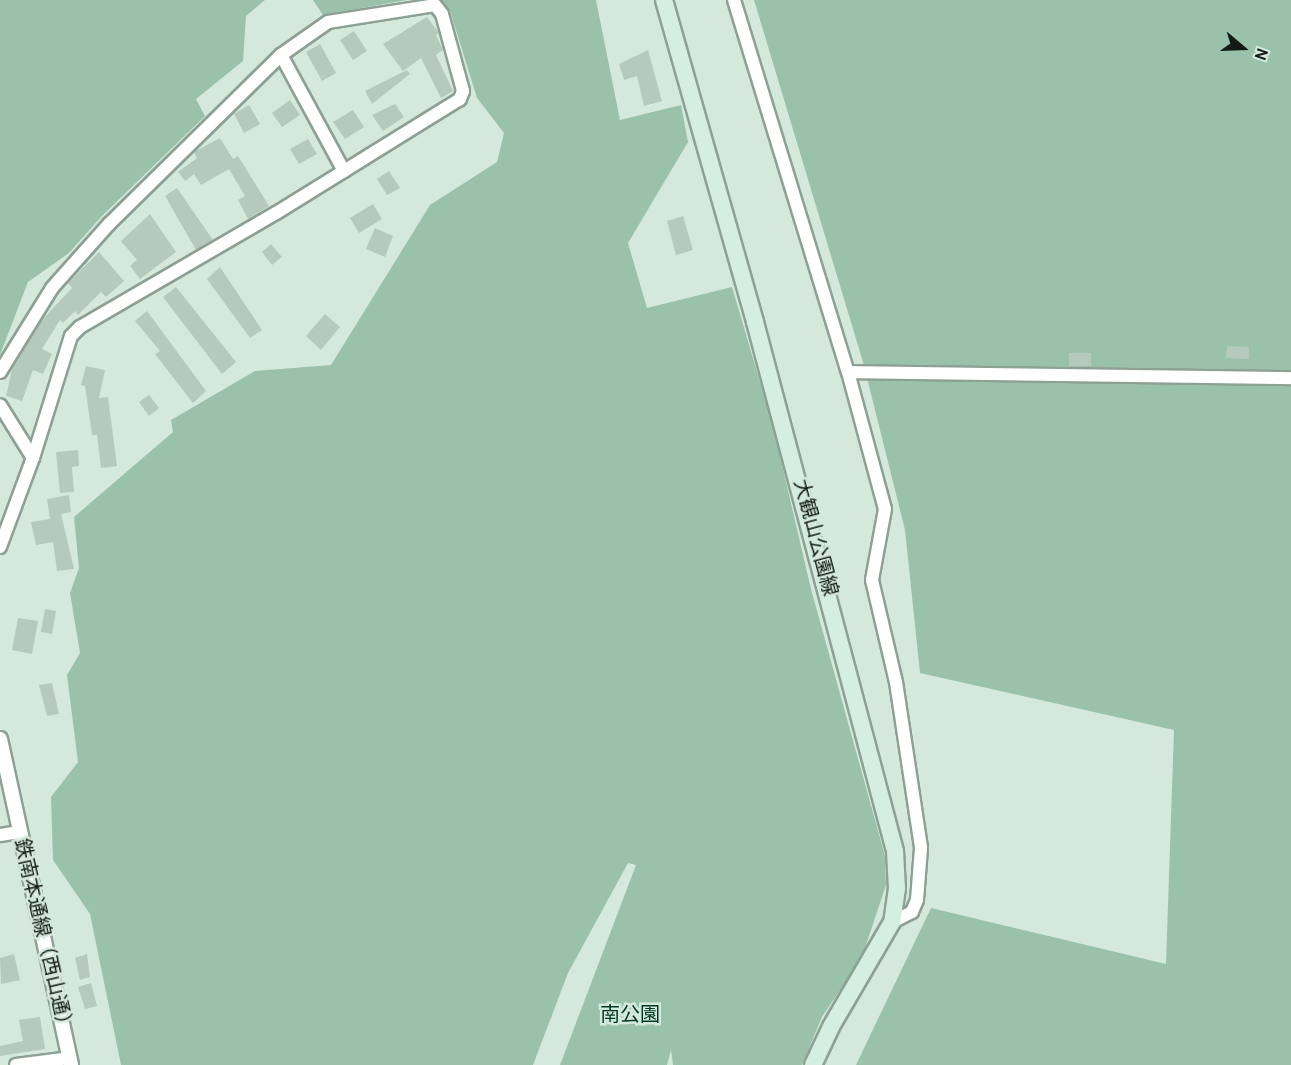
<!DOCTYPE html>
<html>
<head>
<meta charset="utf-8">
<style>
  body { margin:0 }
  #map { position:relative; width:1291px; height:1065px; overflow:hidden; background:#d4e9dc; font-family:Overpass,"Noto Sans JP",sans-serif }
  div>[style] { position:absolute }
  .green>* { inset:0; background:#9ac2ab }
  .building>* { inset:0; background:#b5c9bd }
  .roads { filter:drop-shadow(2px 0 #8da094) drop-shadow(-2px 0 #8da094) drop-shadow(0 2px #8da094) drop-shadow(0 -2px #8da094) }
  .minor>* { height:12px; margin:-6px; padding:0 6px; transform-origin:6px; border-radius:6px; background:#fff }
  .tertiary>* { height:14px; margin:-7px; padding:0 7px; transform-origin:7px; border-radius:7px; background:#fff }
  .secondary>* { height:16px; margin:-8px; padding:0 8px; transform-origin:8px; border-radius:8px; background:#d4eee1 }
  span { translate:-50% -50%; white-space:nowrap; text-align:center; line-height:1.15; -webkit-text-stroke:5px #d4e9dc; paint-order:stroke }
  .street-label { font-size:20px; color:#141b17 }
  .park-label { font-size:20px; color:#003821 }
  .north { position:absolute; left:1213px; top:18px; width:60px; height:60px; -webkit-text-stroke:4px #d4e9dc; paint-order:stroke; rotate:109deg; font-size:16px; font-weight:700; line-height:24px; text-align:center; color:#141b17 }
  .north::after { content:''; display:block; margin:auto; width:21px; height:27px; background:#141b17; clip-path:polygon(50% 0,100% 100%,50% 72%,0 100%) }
</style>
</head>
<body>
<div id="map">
  <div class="green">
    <div style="clip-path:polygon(0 0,265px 0,246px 16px,243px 61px,196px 99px,205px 116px,102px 216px,69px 253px,28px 282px,0 355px)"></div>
    <div style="clip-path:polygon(313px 0,407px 0,323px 15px)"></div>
    <div style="clip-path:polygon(435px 0,596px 0,620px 120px,681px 105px,688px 142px,628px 243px,647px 308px,732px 287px,773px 426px,811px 589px,885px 856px,886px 885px,862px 957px,822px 1017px,802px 1065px,673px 1065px,671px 1050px,667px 1065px,560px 1065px,636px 865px,628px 863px,568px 973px,533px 1065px,121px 1065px,90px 914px,53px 860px,51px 797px,78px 762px,67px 675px,80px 653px,70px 593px,79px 568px,74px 517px,173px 432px,171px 420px,255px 371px,331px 365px,430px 205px,497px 162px,504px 133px,477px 98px,450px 11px,443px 1px)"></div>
    <div style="clip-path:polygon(754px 0,1291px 0,1291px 1065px,856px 1065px,931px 908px,1166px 964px,1174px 730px,920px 673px,905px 530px,863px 362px)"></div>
  </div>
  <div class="building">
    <div style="clip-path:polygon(427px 17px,439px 33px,436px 35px,443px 50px,436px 55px,453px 91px,441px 98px,421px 58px,403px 71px,383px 44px)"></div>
    <div style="clip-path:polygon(354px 31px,367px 51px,353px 60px,340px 40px)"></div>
    <div style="clip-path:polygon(320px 44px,336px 73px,322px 81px,306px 52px)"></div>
    <div style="clip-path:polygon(648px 50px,662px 101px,644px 106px,637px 76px,624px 80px,619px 64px)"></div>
    <div style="clip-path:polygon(407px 70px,410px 74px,372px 104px,365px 91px)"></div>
    <div style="clip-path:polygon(290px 100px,300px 115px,282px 127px,272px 113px)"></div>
    <div style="clip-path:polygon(395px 104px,404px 117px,383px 131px,372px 115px)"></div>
    <div style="clip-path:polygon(249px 105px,260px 124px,244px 133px,234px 114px)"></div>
    <div style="clip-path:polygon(353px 110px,364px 127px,345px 139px,333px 122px)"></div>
    <div style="clip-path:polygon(220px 138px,233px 159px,238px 156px,269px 206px,248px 219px,238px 200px,245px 196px,229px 169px,201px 185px,194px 174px,185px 181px,178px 172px,197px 158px,194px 152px)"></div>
    <div style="clip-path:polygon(308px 139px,317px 154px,299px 164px,290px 149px)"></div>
    <div style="clip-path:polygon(389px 171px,400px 188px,387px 195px,377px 179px)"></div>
    <div style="clip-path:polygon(177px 188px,213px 240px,196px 250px,165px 196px)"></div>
    <div style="clip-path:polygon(373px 204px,382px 219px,359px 233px,350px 218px)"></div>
    <div style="clip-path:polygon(150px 214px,176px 252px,140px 279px,130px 266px,137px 260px,121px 241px)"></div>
    <div style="clip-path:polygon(683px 216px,693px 250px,676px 255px,667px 221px)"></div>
    <div style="clip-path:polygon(375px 228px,393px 236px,385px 257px,366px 249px)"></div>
    <div style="clip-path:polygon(271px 244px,282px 257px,272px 265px,262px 252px)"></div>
    <div style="clip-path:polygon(99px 252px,124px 281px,106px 297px,101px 292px,78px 315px,75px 311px,63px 323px,60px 320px,42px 349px,52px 354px,43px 374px,33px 370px,22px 401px,6px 396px,12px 370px,40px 322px,72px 288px,68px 283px)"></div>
    <div style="clip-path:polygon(220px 267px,262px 330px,250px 338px,207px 279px)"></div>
    <div style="clip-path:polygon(176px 287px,236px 362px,222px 374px,163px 297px)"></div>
    <div style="clip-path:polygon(147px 311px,206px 391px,193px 403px,155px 354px,160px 351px,135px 321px)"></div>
    <div style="clip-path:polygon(325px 314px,340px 327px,321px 350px,306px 336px)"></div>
    <div style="clip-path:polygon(1227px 346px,1249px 347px,1249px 359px,1226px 358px)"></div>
    <div style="clip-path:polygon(1069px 353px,1091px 353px,1091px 366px,1069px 366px)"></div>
    <div style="clip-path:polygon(86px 366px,105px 370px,99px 398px,108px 397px,117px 466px,101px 468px,97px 435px,92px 435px,85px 386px,81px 385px)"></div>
    <div style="clip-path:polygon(149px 395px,159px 408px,149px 416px,139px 402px)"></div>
    <div style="clip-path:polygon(78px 450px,79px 466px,72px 467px,74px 492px,60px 493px,56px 452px)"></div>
    <div style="clip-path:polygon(69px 495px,71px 512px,61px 514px,74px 569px,57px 571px,53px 542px,36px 545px,31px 522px,50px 519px,47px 499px)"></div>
    <div style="clip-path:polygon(45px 609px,56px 611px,52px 634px,41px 632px)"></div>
    <div style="clip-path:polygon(18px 618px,38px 621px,32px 654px,12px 650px)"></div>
    <div style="clip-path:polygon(52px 683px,59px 714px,47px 716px,39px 685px)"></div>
    <div style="clip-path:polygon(14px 954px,20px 980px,1px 984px,0 958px)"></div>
    <div style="clip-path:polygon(87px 954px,90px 977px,80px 980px,75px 958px)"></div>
    <div style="clip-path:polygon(91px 983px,97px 1006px,85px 1009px,78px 987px)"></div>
    <div style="clip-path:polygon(40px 1017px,45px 1049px,0 1056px,0 1046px,23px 1041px,19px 1020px)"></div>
  </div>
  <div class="roads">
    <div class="minor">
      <div style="left:734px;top:0;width:389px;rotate:73deg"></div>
      <div style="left:848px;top:372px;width:142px;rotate:74.9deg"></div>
      <div style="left:885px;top:509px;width:72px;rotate:100.4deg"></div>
      <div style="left:872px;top:580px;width:105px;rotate:76.8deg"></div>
      <div style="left:896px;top:682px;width:168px;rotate:81.4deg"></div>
      <div style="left:921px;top:848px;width:52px;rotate:94.4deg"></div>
      <div style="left:917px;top:900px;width:13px;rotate:113deg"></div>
      <div style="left:912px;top:912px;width:22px;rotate:153deg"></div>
      <div style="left:281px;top:55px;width:132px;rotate:61.5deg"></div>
      <div style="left:0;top:372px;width:99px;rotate:-58.2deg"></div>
      <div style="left:52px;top:288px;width:86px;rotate:-48.3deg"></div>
      <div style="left:109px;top:224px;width:241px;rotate:-44.5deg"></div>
      <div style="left:281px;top:55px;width:57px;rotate:-35.1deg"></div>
      <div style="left:328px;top:22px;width:108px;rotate:-9deg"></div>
      <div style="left:435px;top:5px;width:11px;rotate:52deg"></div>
      <div style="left:442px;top:14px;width:80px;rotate:74.7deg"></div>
      <div style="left:463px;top:91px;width:9px;rotate:111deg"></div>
      <div style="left:460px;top:99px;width:216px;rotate:148.2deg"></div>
      <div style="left:276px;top:213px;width:227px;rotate:149.8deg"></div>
      <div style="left:80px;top:327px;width:13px;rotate:135deg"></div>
      <div style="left:71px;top:336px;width:128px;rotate:107.3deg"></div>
      <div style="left:33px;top:458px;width:62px;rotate:-121.9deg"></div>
      <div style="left:848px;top:372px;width:443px;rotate:0.8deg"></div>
      <div style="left:0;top:547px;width:95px;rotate:-69.7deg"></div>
      <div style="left:0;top:835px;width:18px;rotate:-9deg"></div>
      <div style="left:16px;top:1065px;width:53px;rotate:-7.5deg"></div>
    </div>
    <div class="tertiary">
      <div style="left:0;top:739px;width:334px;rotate:77.7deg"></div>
    </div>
    <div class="secondary">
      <div style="left:664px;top:0;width:335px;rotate:74.2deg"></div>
      <div style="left:755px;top:322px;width:547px;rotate:75.18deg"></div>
      <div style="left:895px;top:851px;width:37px;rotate:87deg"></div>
      <div style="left:897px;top:888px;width:34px;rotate:98deg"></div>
      <div style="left:892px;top:922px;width:121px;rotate:120.2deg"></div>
      <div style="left:831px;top:1027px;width:42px;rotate:115.3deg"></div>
    </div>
  </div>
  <div class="street-label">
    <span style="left:814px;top:538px;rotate:75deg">大観山公園線</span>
    <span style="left:42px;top:937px;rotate:77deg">鉄南本通線（西山通）</span>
  </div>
  <div class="park-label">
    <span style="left:630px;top:1016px">南公園</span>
  </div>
  <div class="north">N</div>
</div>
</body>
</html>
